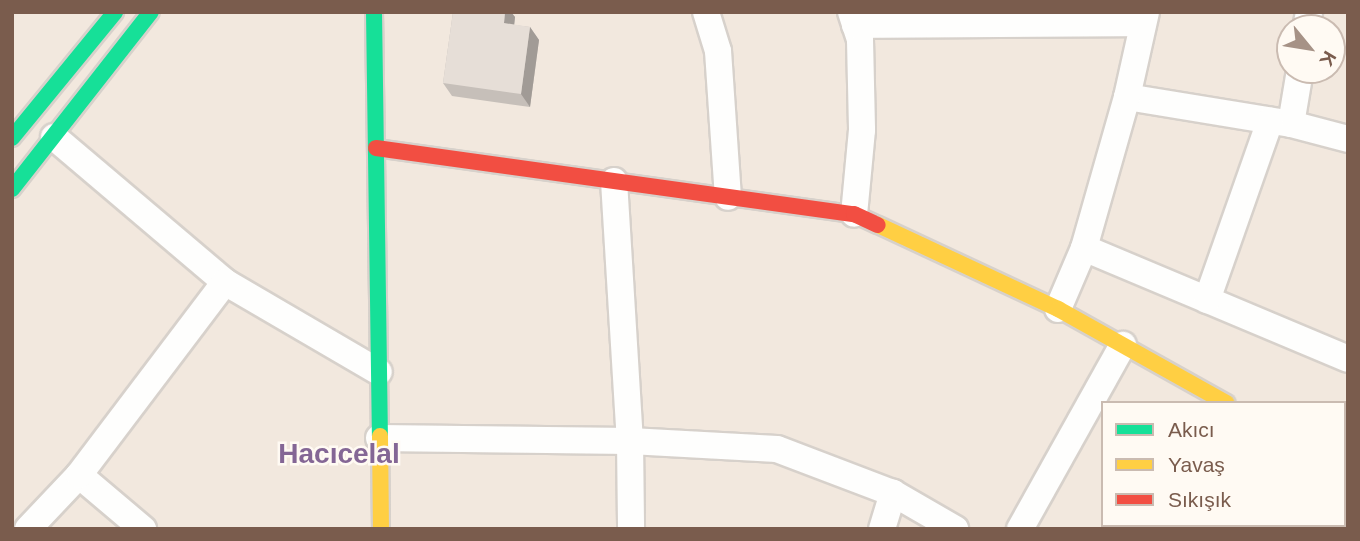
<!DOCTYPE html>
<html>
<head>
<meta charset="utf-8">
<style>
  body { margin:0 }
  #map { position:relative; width:1360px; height:541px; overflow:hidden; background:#f9f5f0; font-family:Helvetica,sans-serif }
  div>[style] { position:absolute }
  .residential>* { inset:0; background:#f2e8de }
  .roads { filter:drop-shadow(2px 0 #d7d1cb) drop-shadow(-2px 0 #d7d1cb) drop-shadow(0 2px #d7d1cb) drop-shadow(0 -2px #d7d1cb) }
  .street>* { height:26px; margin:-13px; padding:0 13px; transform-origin:13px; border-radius:13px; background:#fefefd }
  .fast>* { height:16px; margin:-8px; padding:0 8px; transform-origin:8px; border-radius:8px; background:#16e098 }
  .slow>* { height:16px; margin:-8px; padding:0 8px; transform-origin:8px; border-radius:8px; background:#ffcf43 }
  .jam>* { height:16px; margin:-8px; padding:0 8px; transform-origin:8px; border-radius:8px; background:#f24e42 }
  .wall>* { inset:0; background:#c6bfb9 }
  .shaded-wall>* { inset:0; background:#a19b96 }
  .building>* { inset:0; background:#e6ded7 }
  span { translate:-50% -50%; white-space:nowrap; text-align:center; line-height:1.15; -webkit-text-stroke:5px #fffaf3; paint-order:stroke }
  .district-label { font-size:28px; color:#846695; font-weight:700 }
  .frame { position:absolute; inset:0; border:14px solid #7a5c4d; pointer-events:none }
  .legend { position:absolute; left:1101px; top:401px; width:245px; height:126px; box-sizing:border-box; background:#fffaf3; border:2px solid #cabbb1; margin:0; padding:9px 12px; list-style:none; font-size:21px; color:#7a5c4d }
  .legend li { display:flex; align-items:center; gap:14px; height:35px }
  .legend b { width:35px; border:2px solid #cabbb1 }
  .north { position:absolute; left:1276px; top:14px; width:70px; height:70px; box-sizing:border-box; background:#fffaf3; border:2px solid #cabbb1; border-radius:50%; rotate:120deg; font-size:19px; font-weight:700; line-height:28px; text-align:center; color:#7a5c4d }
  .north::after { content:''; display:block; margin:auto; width:24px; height:32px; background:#a69286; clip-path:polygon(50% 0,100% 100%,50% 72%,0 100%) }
</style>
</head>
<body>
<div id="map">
  <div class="residential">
    <div style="clip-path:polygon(evenodd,12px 12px,1348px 12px,1348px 529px,12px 529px,12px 12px,1290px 28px,1332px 28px,1332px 70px,1290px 70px,1290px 28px,12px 12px,1103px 403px,1344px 403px,1344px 525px,1103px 525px,1103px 403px)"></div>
  </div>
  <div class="roads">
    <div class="street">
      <div style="left:706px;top:12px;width:41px;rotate:72.9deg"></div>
      <div style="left:718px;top:51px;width:146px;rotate:86.1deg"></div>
      <div style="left:851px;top:12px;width:29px;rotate:72deg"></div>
      <div style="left:860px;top:40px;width:90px;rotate:88.7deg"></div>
      <div style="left:862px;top:130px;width:84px;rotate:95.4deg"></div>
      <div style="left:855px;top:25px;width:288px;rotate:-0.4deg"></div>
      <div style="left:1306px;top:28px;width:16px;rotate:-79deg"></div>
      <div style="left:1127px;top:97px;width:166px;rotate:9.3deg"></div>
      <div style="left:1291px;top:124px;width:59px;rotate:14.7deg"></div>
      <div style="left:1291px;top:124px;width:55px;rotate:-80.5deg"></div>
      <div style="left:54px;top:137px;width:224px;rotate:40.3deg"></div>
      <div style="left:225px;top:282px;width:178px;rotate:30.3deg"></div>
      <div style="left:614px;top:181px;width:260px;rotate:86.5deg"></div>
      <div style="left:630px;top:441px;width:88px;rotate:89.3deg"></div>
      <div style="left:1084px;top:248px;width:286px;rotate:22.8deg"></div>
      <div style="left:1207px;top:300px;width:190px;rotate:-70.6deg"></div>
      <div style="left:1058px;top:309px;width:66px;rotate:-66.9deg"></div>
      <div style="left:1084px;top:248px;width:157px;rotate:-74.1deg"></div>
      <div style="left:1127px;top:97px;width:87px;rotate:-77.4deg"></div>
      <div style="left:379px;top:438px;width:251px;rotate:0.7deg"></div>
      <div style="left:630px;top:441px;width:147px;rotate:3.1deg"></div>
      <div style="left:777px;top:449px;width:124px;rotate:20.8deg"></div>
      <div style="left:893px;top:493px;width:72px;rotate:30.1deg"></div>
      <div style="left:1344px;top:473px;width:4px;rotate:27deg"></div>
      <div style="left:79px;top:475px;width:84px;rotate:40.2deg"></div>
      <div style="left:28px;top:529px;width:74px;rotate:-46.6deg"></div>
      <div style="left:79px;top:475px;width:242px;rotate:-52.9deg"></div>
      <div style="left:882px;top:529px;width:38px;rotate:-73deg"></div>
      <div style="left:1020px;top:529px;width:211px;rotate:-60.8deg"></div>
      <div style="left:1263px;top:529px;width:4px;rotate:-63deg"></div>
    </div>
    <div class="fast">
      <div style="left:374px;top:12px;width:424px;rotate:89.2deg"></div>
      <div style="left:12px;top:138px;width:163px;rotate:-50.7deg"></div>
      <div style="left:12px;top:189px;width:225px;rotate:-51.9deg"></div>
    </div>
    <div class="slow">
      <div style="left:878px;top:225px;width:199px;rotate:25deg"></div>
      <div style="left:1058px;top:309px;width:193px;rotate:29.2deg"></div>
      <div style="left:380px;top:436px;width:93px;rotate:89.4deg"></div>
    </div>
    <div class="jam">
      <div style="left:376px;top:148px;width:483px;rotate:7.9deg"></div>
      <div style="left:854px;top:214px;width:26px;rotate:25deg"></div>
    </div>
  </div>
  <div class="wall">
    <div style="clip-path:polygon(453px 12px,511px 12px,515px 17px,514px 25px,530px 27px,539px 40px,530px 107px,452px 96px,443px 83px)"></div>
  </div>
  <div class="shaded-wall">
    <div style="clip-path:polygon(505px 12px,511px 12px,515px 17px,513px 36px,504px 23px)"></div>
    <div style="clip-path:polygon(530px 27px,539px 40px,530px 107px,521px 94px)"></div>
  </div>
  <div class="building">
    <div style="clip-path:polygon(453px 12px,505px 12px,504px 23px,530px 27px,521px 94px,443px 83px)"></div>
  </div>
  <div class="district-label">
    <span style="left:339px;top:454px">Hacıcelal</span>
  </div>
  <div class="frame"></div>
  <ul class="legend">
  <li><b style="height:9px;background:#16e098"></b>Akıcı</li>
  <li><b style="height:9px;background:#ffcf43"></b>Yavaş</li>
  <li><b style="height:9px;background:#f24e42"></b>Sıkışık</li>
  </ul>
  <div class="north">K</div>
</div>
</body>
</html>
